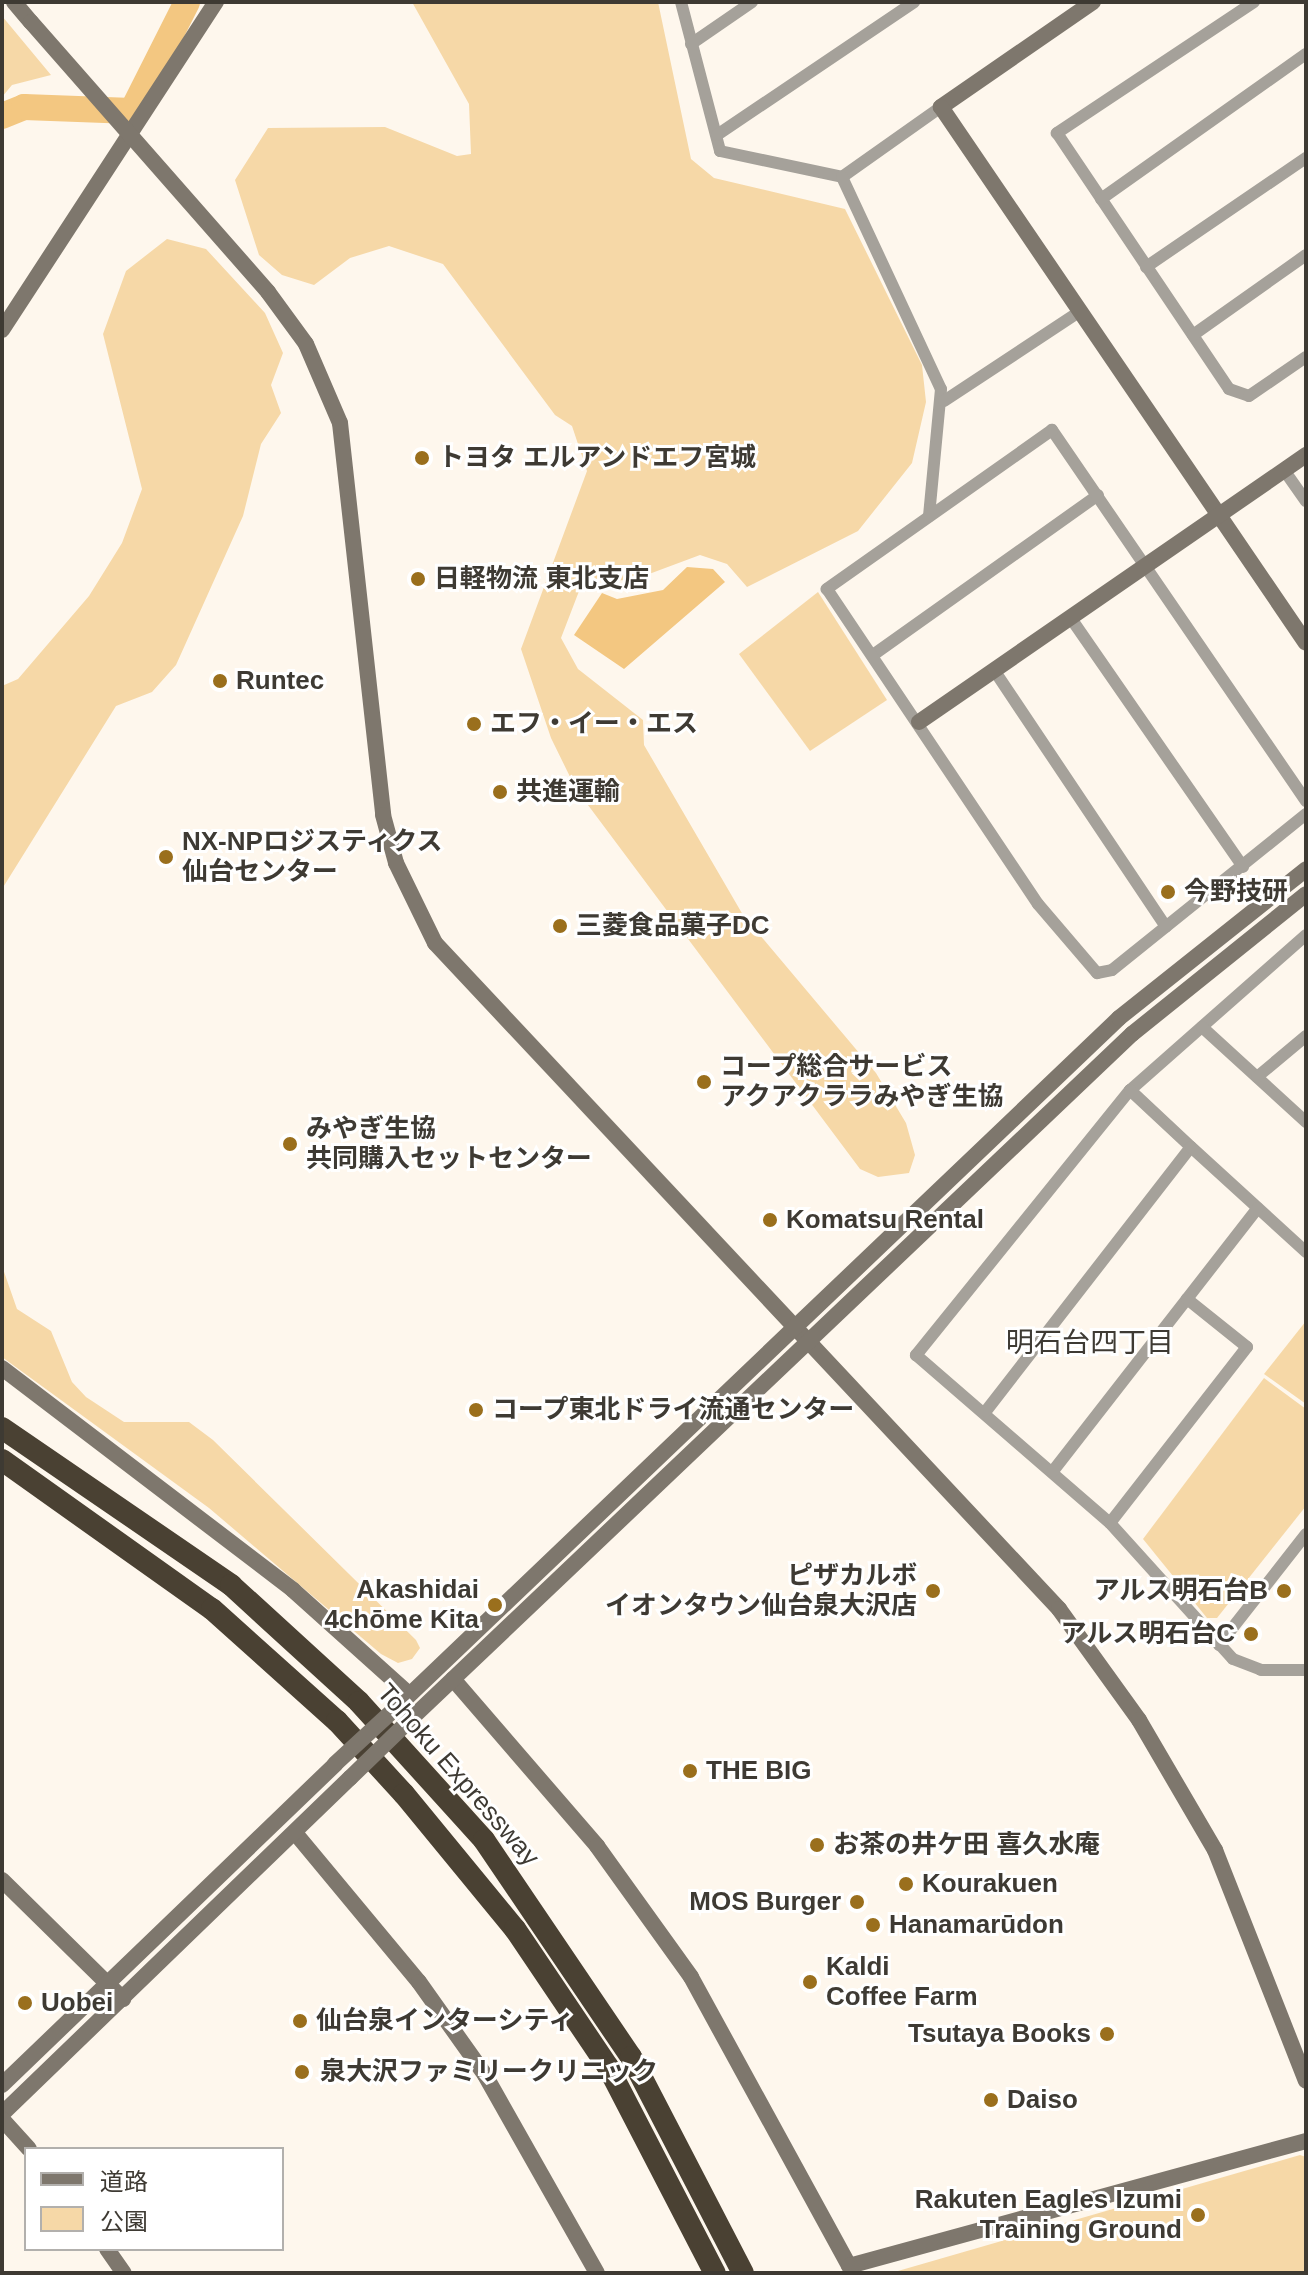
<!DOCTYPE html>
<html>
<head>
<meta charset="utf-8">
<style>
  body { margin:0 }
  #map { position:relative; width:1308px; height:2275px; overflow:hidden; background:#fef7ed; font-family:Arial,"Noto Sans JP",sans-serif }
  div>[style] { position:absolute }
  .green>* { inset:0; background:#f6d8a7 }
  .water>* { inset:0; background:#f3c781 }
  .river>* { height:26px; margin:-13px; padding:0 13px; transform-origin:13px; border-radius:13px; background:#f3c781 }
  .street>* { height:12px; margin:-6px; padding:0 6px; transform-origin:6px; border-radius:6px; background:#a5a19a }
  .secondary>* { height:16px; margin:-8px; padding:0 8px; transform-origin:8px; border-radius:8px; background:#7e776d }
  .highway>* { height:22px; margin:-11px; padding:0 11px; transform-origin:11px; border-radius:11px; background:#4a4133 }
  .secondary-bridge>* { height:16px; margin:-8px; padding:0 8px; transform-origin:8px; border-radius:8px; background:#7e776d }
  .dots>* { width:22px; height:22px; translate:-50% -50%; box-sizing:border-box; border:4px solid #fff; border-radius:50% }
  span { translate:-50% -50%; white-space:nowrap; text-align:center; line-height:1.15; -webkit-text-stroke:6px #fff; paint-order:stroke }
  .poi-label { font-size:26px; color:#3e3a33; font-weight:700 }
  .left { translate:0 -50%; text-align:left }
  .right { translate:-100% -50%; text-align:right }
  .street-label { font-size:26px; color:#3e3a33 }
  .neighbourhood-label { font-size:28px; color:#3e3a33 }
  .frame { position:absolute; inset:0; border:4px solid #3e3a33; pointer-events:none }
  .legend { position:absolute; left:24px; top:2147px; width:260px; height:104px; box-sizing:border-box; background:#fff; border:2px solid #b2b0ad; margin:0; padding:10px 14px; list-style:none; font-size:24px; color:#3e3a33 }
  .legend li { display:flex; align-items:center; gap:16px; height:40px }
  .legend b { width:40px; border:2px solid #b2b0ad }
</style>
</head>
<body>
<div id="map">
  <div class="green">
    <div style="clip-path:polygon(412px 2px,658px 2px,691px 159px,714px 178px,845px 209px,922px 365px,926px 402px,912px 463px,858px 531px,747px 587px,727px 564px,700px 555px,633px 580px,590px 581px,581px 586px,561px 638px,578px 669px,643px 720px,644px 745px,743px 915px,876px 1073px,906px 1123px,915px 1155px,909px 1173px,878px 1177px,860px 1169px,576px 789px,551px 738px,521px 649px,587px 471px,572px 426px,555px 415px,443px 264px,389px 246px,350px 258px,314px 285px,282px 275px,259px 255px,235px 180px,268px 128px,385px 127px,457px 156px,471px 154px,469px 104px)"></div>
    <div style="clip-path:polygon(2px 16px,51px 75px,12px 85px,2px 97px)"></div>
    <div style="clip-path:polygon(167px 239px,206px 249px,265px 313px,283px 353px,271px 385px,281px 413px,261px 444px,243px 516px,176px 665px,152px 692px,116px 706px,2px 889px,2px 686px,18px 679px,89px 596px,122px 543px,142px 489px,103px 334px,126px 271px)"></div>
    <div style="clip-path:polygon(818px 592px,887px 700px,810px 751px,739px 654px)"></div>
    <div style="clip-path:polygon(2px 1266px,17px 1309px,51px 1331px,72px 1382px,86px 1397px,124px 1422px,189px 1422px,213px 1440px,416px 1640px,420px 1648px,412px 1659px,398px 1663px,381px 1654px,209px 1508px,2px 1357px)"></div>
    <div style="clip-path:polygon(1306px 1321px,1306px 1404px,1264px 1374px)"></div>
    <div style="clip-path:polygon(1264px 1378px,1306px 1409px,1306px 1506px,1217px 1618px,1207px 1618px,1143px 1539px)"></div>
    <div style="clip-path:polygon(1300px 2155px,1306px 2157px,1306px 2273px,891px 2273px)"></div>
  </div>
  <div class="water">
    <div style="clip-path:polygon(687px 567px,713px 569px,725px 582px,624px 669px,574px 635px,602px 593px,617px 599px,663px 590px)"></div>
  </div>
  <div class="river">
    <div style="left:2px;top:116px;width:24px;rotate:-22deg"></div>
    <div style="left:24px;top:107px;width:108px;rotate:2.1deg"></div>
    <div style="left:132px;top:111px;width:122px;rotate:-63.2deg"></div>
  </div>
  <div class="street">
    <div style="left:681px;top:2px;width:154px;rotate:75.3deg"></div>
    <div style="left:720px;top:151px;width:125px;rotate:12deg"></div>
    <div style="left:842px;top:177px;width:121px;rotate:-35.3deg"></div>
    <div style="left:1254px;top:2px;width:237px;rotate:146.4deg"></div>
    <div style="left:1057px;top:133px;width:308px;rotate:56.1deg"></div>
    <div style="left:1229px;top:389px;width:21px;rotate:19deg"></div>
    <div style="left:1249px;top:396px;width:69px;rotate:-34.4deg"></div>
    <div style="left:691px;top:44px;width:74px;rotate:-34.5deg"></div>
    <div style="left:717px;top:135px;width:238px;rotate:-34deg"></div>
    <div style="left:842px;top:177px;width:234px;rotate:65deg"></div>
    <div style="left:941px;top:389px;width:128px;rotate:95.4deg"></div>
    <div style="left:1101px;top:199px;width:251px;rotate:-35.3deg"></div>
    <div style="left:1146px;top:267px;width:194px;rotate:-34.3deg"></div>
    <div style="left:1193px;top:335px;width:138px;rotate:-35.3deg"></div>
    <div style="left:944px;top:401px;width:162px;rotate:-33.4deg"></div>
    <div style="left:1284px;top:470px;width:38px;rotate:55deg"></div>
    <div style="left:1070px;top:617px;width:304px;rotate:55.3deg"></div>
    <div style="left:873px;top:655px;width:276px;rotate:-35.4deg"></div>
    <div style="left:994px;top:670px;width:309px;rotate:56.2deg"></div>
    <div style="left:1306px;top:801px;width:450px;rotate:-124.4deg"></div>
    <div style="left:1052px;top:430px;width:276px;rotate:144.8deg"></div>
    <div style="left:827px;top:589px;width:379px;rotate:56.2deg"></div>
    <div style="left:1038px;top:904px;width:91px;rotate:49.5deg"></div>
    <div style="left:1097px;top:973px;width:15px;rotate:-11deg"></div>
    <div style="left:1112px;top:970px;width:249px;rotate:-38.8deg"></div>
    <div style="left:1306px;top:935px;width:235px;rotate:138.6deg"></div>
    <div style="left:1130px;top:1090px;width:341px;rotate:128.9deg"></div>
    <div style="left:916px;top:1355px;width:257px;rotate:40.9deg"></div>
    <div style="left:1110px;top:1523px;width:183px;rotate:47.9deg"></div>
    <div style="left:1233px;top:1659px;width:30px;rotate:21deg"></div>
    <div style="left:1261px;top:1670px;width:45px"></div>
    <div style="left:1202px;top:1027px;width:141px;rotate:42.4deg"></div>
    <div style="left:1257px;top:1077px;width:64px;rotate:-39.9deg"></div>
    <div style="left:1130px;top:1090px;width:83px;rotate:43.1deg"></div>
    <div style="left:986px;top:1411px;width:334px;rotate:-52.2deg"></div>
    <div style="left:1191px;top:1147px;width:156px;rotate:42.4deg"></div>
    <div style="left:1053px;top:1471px;width:333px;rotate:-52.1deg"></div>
    <div style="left:1110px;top:1523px;width:223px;rotate:-52.1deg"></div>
    <div style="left:1247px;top:1347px;width:77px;rotate:-141.3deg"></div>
    <div style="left:1219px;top:1645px;width:141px;rotate:-51.9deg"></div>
  </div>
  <div class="secondary">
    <div style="left:14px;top:2px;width:26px;rotate:50deg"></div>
    <div style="left:1093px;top:2px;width:185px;rotate:145.4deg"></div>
    <div style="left:941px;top:107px;width:648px;rotate:55.75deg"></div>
    <div style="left:268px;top:292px;width:64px;rotate:53.8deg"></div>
    <div style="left:306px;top:344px;width:86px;rotate:66.7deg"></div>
    <div style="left:340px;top:423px;width:394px;rotate:83.7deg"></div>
    <div style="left:383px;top:815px;width:50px;rotate:74.8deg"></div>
    <div style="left:396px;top:863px;width:89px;rotate:64deg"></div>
    <div style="left:435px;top:943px;width:913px;rotate:46.86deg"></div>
    <div style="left:1059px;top:1609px;width:137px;rotate:54.2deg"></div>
    <div style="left:1139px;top:1720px;width:151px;rotate:59.7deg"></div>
    <div style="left:1215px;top:1850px;width:248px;rotate:68.5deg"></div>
    <div style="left:2px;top:330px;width:392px;rotate:-56.9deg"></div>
    <div style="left:919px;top:722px;width:470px;rotate:-34.6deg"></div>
    <div style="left:2px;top:1368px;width:366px;rotate:37.3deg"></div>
    <div style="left:293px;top:1590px;width:156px;rotate:41.9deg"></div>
    <div style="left:453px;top:1679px;width:221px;rotate:49.2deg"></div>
    <div style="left:597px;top:1846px;width:161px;rotate:54.3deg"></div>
    <div style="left:691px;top:1977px;width:329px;rotate:61.3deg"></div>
    <div style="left:849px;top:2266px;width:474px;rotate:-15.3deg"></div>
    <div style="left:400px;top:1704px;width:994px;rotate:-43.65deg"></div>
    <div style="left:1119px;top:1018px;width:239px;rotate:-38.5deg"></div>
    <div style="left:413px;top:1717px;width:992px;rotate:-43.53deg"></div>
    <div style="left:1132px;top:1034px;width:223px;rotate:-38.8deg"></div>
    <div style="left:296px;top:1834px;width:192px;rotate:50.3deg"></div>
    <div style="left:419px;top:1982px;width:114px;rotate:54.6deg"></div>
    <div style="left:485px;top:2075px;width:227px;rotate:60.5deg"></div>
    <div style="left:2px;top:1880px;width:170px;rotate:44.5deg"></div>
    <div style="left:2px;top:2085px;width:463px;rotate:-43.9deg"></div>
    <div style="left:2px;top:2114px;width:484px;rotate:-44deg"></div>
    <div style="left:2px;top:2119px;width:40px;rotate:48deg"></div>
    <div style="left:107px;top:2249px;width:29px;rotate:55deg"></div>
  </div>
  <div class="highway">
    <div style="left:2px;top:1428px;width:278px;rotate:34.4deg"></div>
    <div style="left:231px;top:1585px;width:173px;rotate:42.4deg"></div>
    <div style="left:359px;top:1702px;width:186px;rotate:47.8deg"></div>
    <div style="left:484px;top:1840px;width:262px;rotate:55.9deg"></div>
    <div style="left:631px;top:2057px;width:243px;rotate:62.6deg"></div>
    <div style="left:2px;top:1460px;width:257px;rotate:35.4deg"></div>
    <div style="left:212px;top:1609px;width:168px;rotate:41.9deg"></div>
    <div style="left:337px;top:1721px;width:99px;rotate:47.5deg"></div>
    <div style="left:404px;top:1794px;width:175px;rotate:50.6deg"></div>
    <div style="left:515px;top:1929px;width:166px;rotate:56deg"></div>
    <div style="left:608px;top:2067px;width:232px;rotate:62.6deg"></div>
  </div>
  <div class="secondary-bridge">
    <div style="left:31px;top:22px;width:359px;rotate:48.7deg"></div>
    <div style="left:335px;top:1764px;width:88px;rotate:-42.7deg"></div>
    <div style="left:350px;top:1778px;width:88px;rotate:-44.1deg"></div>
  </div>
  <div class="dots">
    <div style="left:422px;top:458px;background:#9a6f1d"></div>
    <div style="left:418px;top:579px;background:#9a6f1d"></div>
    <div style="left:220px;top:681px;background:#9a6f1d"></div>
    <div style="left:474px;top:724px;background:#9a6f1d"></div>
    <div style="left:500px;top:792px;background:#9a6f1d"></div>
    <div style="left:166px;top:857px;background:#9a6f1d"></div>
    <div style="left:1168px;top:892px;background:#9a6f1d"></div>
    <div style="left:560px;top:926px;background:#9a6f1d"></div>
    <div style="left:704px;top:1082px;background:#9a6f1d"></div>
    <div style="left:290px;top:1144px;background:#9a6f1d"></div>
    <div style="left:770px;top:1220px;background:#9a6f1d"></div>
    <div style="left:476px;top:1410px;background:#9a6f1d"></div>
    <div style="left:933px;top:1591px;background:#9a6f1d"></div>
    <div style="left:1284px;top:1591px;background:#9a6f1d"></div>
    <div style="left:495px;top:1605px;background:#9a6f1d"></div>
    <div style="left:1251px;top:1634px;background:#9a6f1d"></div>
    <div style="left:690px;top:1771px;background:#9a6f1d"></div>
    <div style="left:817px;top:1845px;background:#9a6f1d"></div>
    <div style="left:906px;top:1884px;background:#9a6f1d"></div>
    <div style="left:857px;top:1902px;background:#9a6f1d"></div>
    <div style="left:873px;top:1925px;background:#9a6f1d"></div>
    <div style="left:810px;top:1982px;background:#9a6f1d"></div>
    <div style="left:25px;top:2003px;background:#9a6f1d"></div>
    <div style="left:300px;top:2021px;background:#9a6f1d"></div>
    <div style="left:1107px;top:2034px;background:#9a6f1d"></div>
    <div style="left:302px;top:2072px;background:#9a6f1d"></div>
    <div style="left:991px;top:2100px;background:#9a6f1d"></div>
    <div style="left:1198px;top:2215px;background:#9a6f1d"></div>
  </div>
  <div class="poi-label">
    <span class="left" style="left:438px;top:458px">トヨタ エルアンドエフ宮城</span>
    <span class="left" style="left:434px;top:579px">日軽物流 東北支店</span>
    <span class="left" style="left:236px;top:681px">Runtec</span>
    <span class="left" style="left:490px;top:724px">エフ・イー・エス</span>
    <span class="left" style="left:516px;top:792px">共進運輸</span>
    <span class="left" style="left:182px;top:857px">NX-NPロジスティクス<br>仙台センター</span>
    <span class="left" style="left:1184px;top:892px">今野技研</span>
    <span class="left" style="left:576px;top:926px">三菱食品菓子DC</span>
    <span class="left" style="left:720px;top:1082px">コープ総合サービス<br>アクアクララみやぎ生協</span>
    <span class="left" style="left:306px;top:1144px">みやぎ生協<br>共同購入セットセンター</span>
    <span class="left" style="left:786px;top:1220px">Komatsu Rental</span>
    <span class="left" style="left:492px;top:1410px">コープ東北ドライ流通センター</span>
    <span class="right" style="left:917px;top:1591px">ピザカルボ<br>イオンタウン仙台泉大沢店</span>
    <span class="right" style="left:479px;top:1605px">Akashidai<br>4chōme Kita</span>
    <span class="right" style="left:1268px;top:1591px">アルス明石台B</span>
    <span class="right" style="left:1235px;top:1634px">アルス明石台C</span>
    <span class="left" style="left:706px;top:1771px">THE BIG</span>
    <span class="left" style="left:833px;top:1845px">お茶の井ケ田 喜久水庵</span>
    <span class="left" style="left:922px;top:1884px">Kourakuen</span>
    <span class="right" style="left:841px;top:1902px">MOS Burger</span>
    <span class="left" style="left:889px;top:1925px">Hanamarūdon</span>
    <span class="left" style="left:826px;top:1982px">Kaldi<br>Coffee Farm</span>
    <span class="left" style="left:41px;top:2003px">Uobei</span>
    <span class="left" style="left:316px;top:2021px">仙台泉インターシティ</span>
    <span class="right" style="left:1091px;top:2034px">Tsutaya Books</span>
    <span class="left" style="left:320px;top:2072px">泉大沢ファミリークリニック</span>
    <span class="left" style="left:1007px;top:2100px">Daiso</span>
    <span class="right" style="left:1182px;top:2215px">Rakuten Eagles Izumi<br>Training Ground</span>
  </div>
  <div class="street-label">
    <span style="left:458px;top:1775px;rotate:49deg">Tohoku Expressway</span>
  </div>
  <div class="neighbourhood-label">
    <span style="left:1090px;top:1343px">明石台四丁目</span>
  </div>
  <div class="frame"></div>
  <ul class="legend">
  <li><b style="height:10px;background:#7e776d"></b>道路</li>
  <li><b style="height:22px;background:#f6d8a7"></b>公園</li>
  </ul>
</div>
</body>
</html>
